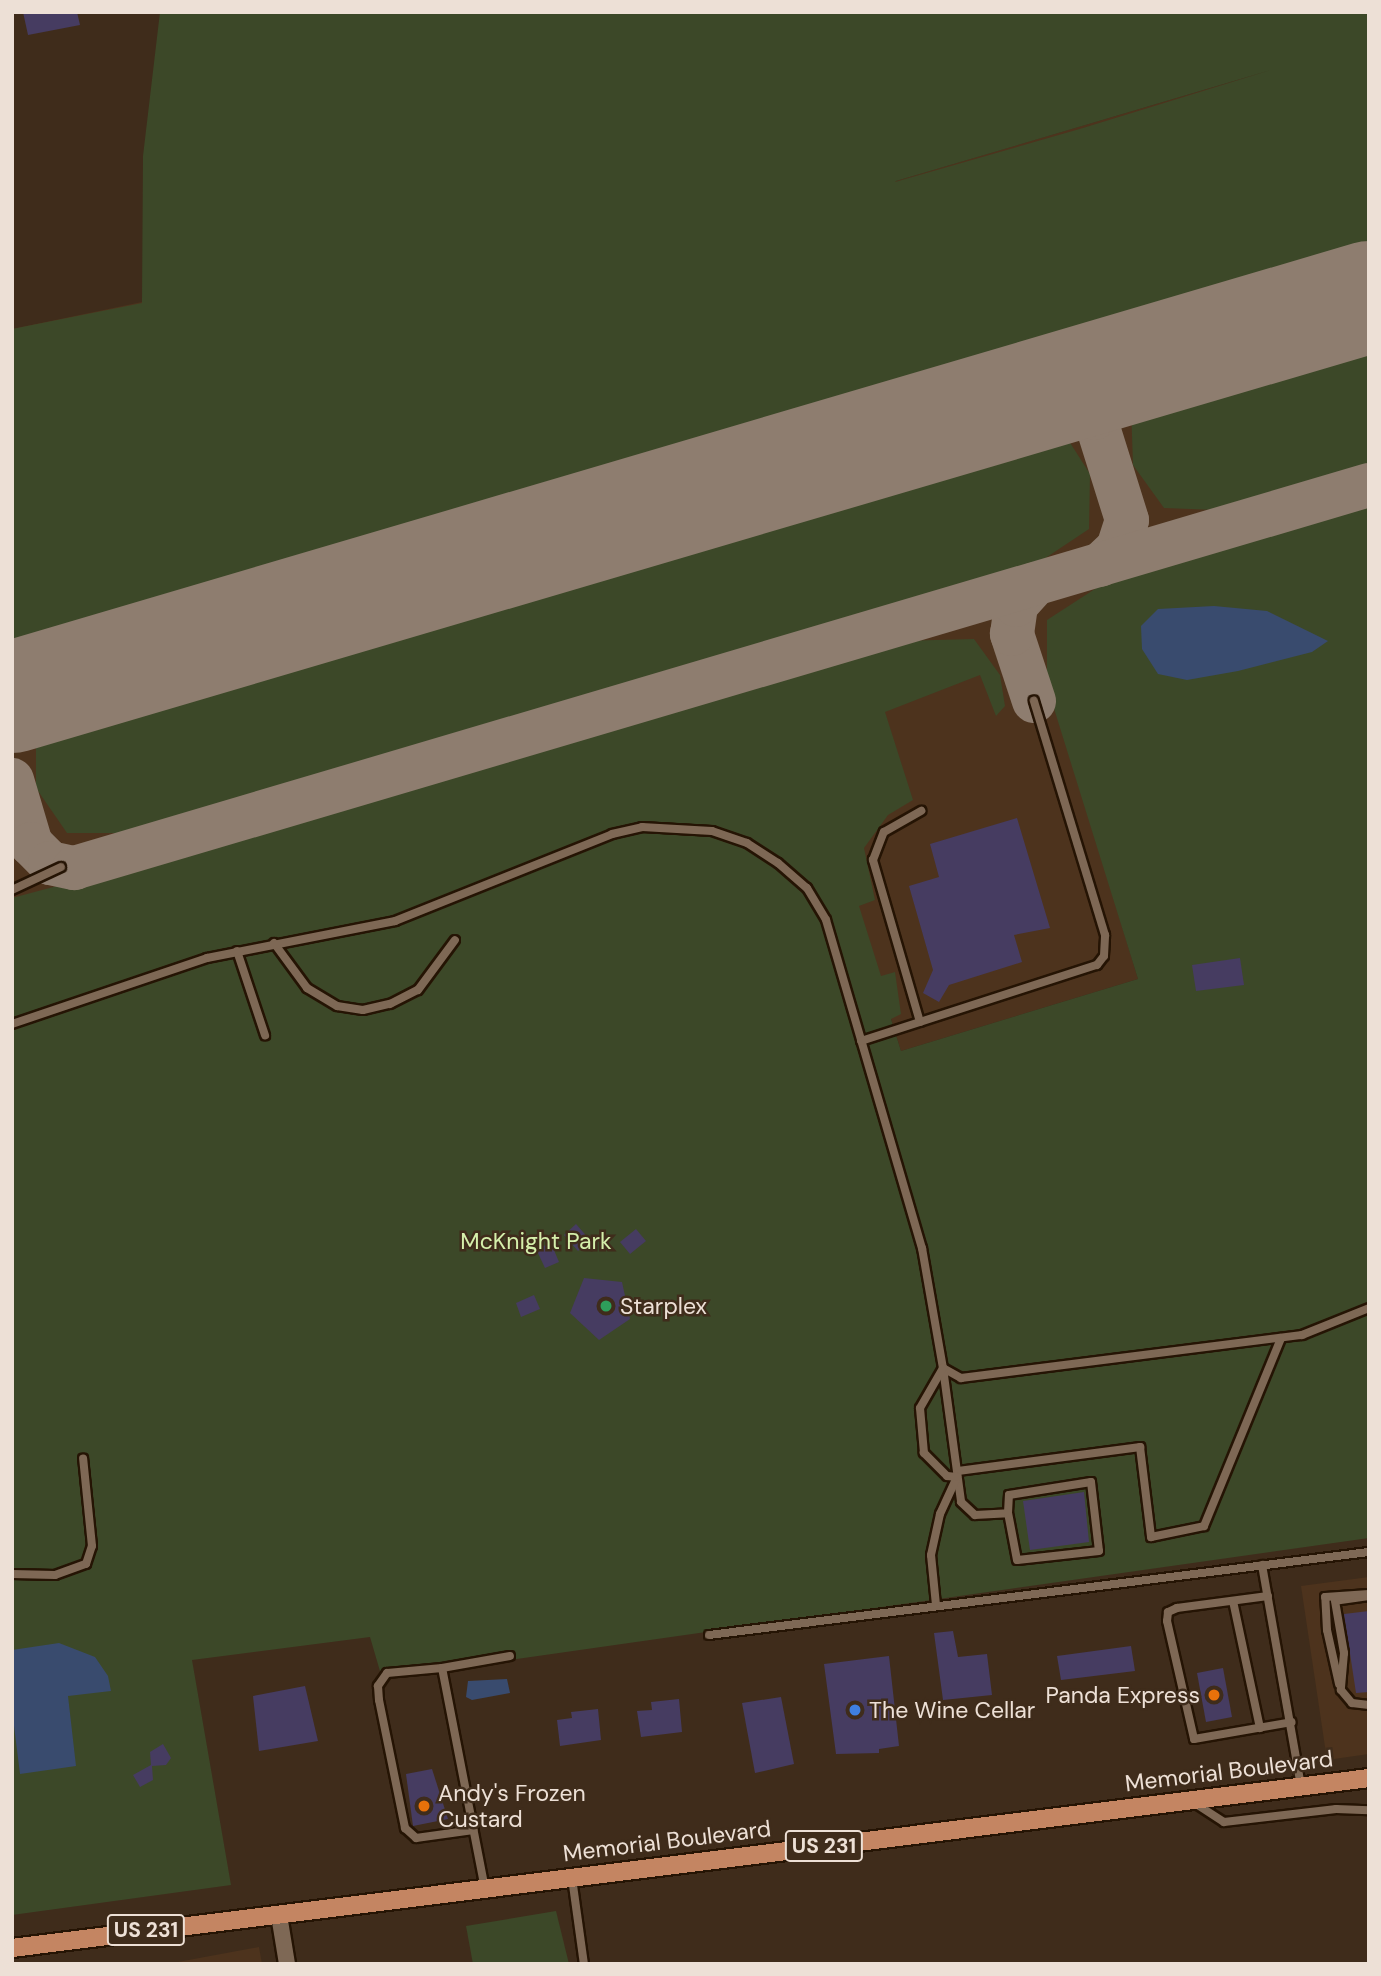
<!DOCTYPE html>
<html>
<head>
<meta charset="utf-8">
<style>
  body { margin:0 }
  #map { position:relative; width:1381px; height:1976px; overflow:hidden; background:#3f2c1b; font-family:"DM Sans",sans-serif }
  div>[style] { position:absolute }
  .built>* { inset:0; background:#4d331d }
  .green>* { inset:0; background:#3c4828 }
  .water>* { inset:0; background:#394b6e }
  .taxiway>* { height:44px; margin:-22px; padding:0 22px; transform-origin:22px; border-radius:22px; background:#8e7d6f }
  .runway>* { height:112px; margin:-56px; padding:0 56px; transform-origin:56px; border-radius:56px; background:#8e7d6f }
  .building>* { inset:0; background:#463c61 }
  .roads { filter:drop-shadow(2px 0 #251404) drop-shadow(-2px 0 #251404) drop-shadow(0 2px #251404) drop-shadow(0 -2px #251404) }
  .service>* { height:8px; margin:-4px; padding:0 4px; transform-origin:4px; border-radius:4px; background:#7e6855 }
  .minor>* { height:16px; margin:-8px; padding:0 8px; transform-origin:8px; border-radius:8px; background:#7e6855 }
  .primary>* { height:18px; margin:-9px; padding:0 9px; transform-origin:9px; border-radius:9px; background:#c48562 }
  .dots>* { width:19px; height:19px; translate:-50% -50%; box-sizing:border-box; border:4px solid #3f2c1b; border-radius:50% }
  span { translate:-50% -50%; white-space:nowrap; text-align:center; line-height:1.15; -webkit-text-stroke:5px #3f2c1b; paint-order:stroke }
  .shield-label span { padding:2px 5px; background:#3f2c1b; border:2px solid; border-radius:5px; -webkit-text-stroke-width:0 }
  .shield-label { font-size:21px; color:#ede0d6; font-weight:700 }
  .park-label { font-size:23px; color:#d5efab }
  .poi-label { font-size:23px; color:#ede0d6 }
  .left { translate:0 -50%; text-align:left }
  .right { translate:-100% -50%; text-align:right }
  .street-label { font-size:23px; color:#ede0d6 }
  .frame { position:absolute; inset:0; border:14px solid #ede0d6; pointer-events:none }
</style>
</head>
<body>
<div id="map">
  <div class="built">
    <div style="clip-path:polygon(1369px 41px,1369px 649px,1059px 716px,1138px 979px,901px 1051px,845px 869px,12px 957px,12px 329px,214px 287px,750px 224px)"></div>
    <div style="clip-path:polygon(1369px 1577px,1369px 1754px,1327px 1760px,1301px 1586px)"></div>
    <div style="clip-path:polygon(259px 1947px,262px 1964px,167px 1964px)"></div>
  </div>
  <div class="green">
    <div style="clip-path:polygon(evenodd,160px 12px,1369px 12px,1369px 257px,12px 659px,12px 329px,142px 303px,143px 156px,160px 12px,1271px 70px,1083px 128px,895px 182px,896px 181px,1271px 70px)"></div>
    <div style="clip-path:polygon(1369px 336px,1369px 463px,1360px 466px,1369px 465px,1369px 472px,1243px 511px,1164px 508px,1133px 465px,1131px 406px)"></div>
    <div style="clip-path:polygon(1060px 427px,1090px 474px,1089px 529px,1023px 573px,148px 833px,67px 833px,36px 788px,36px 732px)"></div>
    <div style="clip-path:polygon(1369px 499px,1369px 1538px,382px 1678px,370px 1637px,192px 1660px,231px 1885px,12px 1915px,12px 898px,177px 854px,897px 641px,974px 639px,1000px 675px,1005px 706px,996px 716px,980px 675px,885px 712px,913px 800px,888px 815px,864px 848px,875px 900px,859px 906px,881px 976px,895px 972px,901px 1014px,891px 1019px,901px 1051px,1138px 979px,1047px 686px,1047px 620px,1118px 574px)"></div>
    <div style="clip-path:polygon(556px 1911px,569px 1964px,473px 1964px,466px 1926px)"></div>
  </div>
  <div class="water">
    <div style="clip-path:polygon(1214px 606px,1267px 611px,1328px 641px,1312px 652px,1238px 671px,1187px 680px,1158px 674px,1142px 649px,1141px 626px,1158px 609px)"></div>
    <div style="clip-path:polygon(59px 1643px,95px 1657px,108px 1676px,111px 1691px,68px 1696px,76px 1766px,20px 1774px,12px 1710px,12px 1650px)"></div>
    <div style="clip-path:polygon(507px 1679px,510px 1693px,472px 1700px,466px 1697px,468px 1681px)"></div>
  </div>
  <div class="taxiway">
    <div style="left:1039px;top:395px;width:30px"></div>
    <div style="left:1069px;top:395px;width:35px;rotate:41deg"></div>
    <div style="left:1100px;top:565px;width:25px;rotate:-43deg"></div>
    <div style="left:1118px;top:548px;width:29px;rotate:-72deg"></div>
    <div style="left:1127px;top:520px;width:107px;rotate:-107.4deg"></div>
    <div style="left:1095px;top:418px;width:15px;rotate:-82deg"></div>
    <div style="left:1097px;top:403px;width:32px;rotate:-55deg"></div>
    <div style="left:1115px;top:377px;width:17px;rotate:-33deg"></div>
    <div style="left:1034px;top:701px;width:71px;rotate:-108.2deg"></div>
    <div style="left:1012px;top:634px;width:29px;rotate:-82deg"></div>
    <div style="left:1016px;top:605px;width:28px;rotate:-48deg"></div>
    <div style="left:12px;top:780px;width:67px;rotate:73.5deg"></div>
    <div style="left:31px;top:844px;width:27px;rotate:45deg"></div>
    <div style="left:50px;top:863px;width:25px;rotate:12deg"></div>
    <div style="left:74px;top:868px;width:1350px;rotate:-16.48deg"></div>
  </div>
  <div class="runway">
    <div style="left:12px;top:697px;width:1415px;rotate:-16.42deg"></div>
  </div>
  <div class="building">
    <div style="clip-path:polygon(23px 12px,77px 12px,80px 25px,28px 35px)"></div>
    <div style="clip-path:polygon(1017px 818px,1050px 928px,1014px 935px,1022px 962px,949px 985px,939px 1002px,923px 993px,933px 970px,909px 886px,939px 877px,930px 844px)"></div>
    <div style="clip-path:polygon(1240px 958px,1244px 985px,1196px 991px,1192px 965px)"></div>
    <div style="clip-path:polygon(576px 1224px,590px 1240px,578px 1251px,564px 1235px)"></div>
    <div style="clip-path:polygon(636px 1229px,646px 1241px,630px 1254px,620px 1242px)"></div>
    <div style="clip-path:polygon(551px 1243px,559px 1262px,545px 1268px,536px 1249px)"></div>
    <div style="clip-path:polygon(584px 1278px,622px 1282px,630px 1319px,599px 1340px,570px 1313px)"></div>
    <div style="clip-path:polygon(534px 1295px,540px 1309px,521px 1317px,516px 1303px)"></div>
    <div style="clip-path:polygon(1084px 1492px,1089px 1542px,1030px 1550px,1023px 1501px)"></div>
    <div style="clip-path:polygon(1369px 1611px,1369px 1692px,1356px 1693px,1344px 1614px)"></div>
    <div style="clip-path:polygon(953px 1631px,958px 1657px,987px 1654px,992px 1695px,943px 1700px,934px 1633px)"></div>
    <div style="clip-path:polygon(1131px 1646px,1135px 1671px,1061px 1680px,1057px 1656px)"></div>
    <div style="clip-path:polygon(889px 1656px,899px 1746px,879px 1749px,879px 1753px,836px 1754px,824px 1664px)"></div>
    <div style="clip-path:polygon(1223px 1668px,1232px 1717px,1206px 1722px,1197px 1673px)"></div>
    <div style="clip-path:polygon(305px 1686px,318px 1741px,259px 1751px,253px 1696px)"></div>
    <div style="clip-path:polygon(781px 1697px,794px 1764px,755px 1773px,742px 1703px)"></div>
    <div style="clip-path:polygon(679px 1699px,682px 1732px,641px 1737px,637px 1711px,652px 1710px,651px 1702px)"></div>
    <div style="clip-path:polygon(598px 1709px,601px 1740px,560px 1746px,557px 1720px,572px 1718px,571px 1712px)"></div>
    <div style="clip-path:polygon(163px 1744px,171px 1758px,166px 1765px,152px 1766px,153px 1780px,140px 1787px,133px 1775px,151px 1765px,150px 1752px)"></div>
    <div style="clip-path:polygon(432px 1769px,448px 1819px,413px 1826px,406px 1774px)"></div>
  </div>
  <div class="roads">
    <div class="service">
      <div style="left:12px;top:890px;width:54px;rotate:-25.1deg"></div>
      <div style="left:274px;top:943px;width:56px;rotate:53.7deg"></div>
      <div style="left:307px;top:988px;width:35px;rotate:31deg"></div>
      <div style="left:337px;top:1006px;width:26px;rotate:9deg"></div>
      <div style="left:363px;top:1010px;width:28px;rotate:-13deg"></div>
      <div style="left:390px;top:1004px;width:31px;rotate:-27deg"></div>
      <div style="left:418px;top:990px;width:62px;rotate:-53.5deg"></div>
      <div style="left:237px;top:951px;width:89px;rotate:71.6deg"></div>
      <div style="left:920px;top:1022px;width:169px;rotate:-106.2deg"></div>
      <div style="left:873px;top:860px;width:30px;rotate:-69deg"></div>
      <div style="left:884px;top:832px;width:43px;rotate:-29.6deg"></div>
      <div style="left:12px;top:1024px;width:206px;rotate:-18.7deg"></div>
      <div style="left:207px;top:958px;width:192px;rotate:-11.1deg"></div>
      <div style="left:395px;top:921px;width:234px;rotate:-21.8deg"></div>
      <div style="left:612px;top:834px;width:31px;rotate:-13deg"></div>
      <div style="left:642px;top:827px;width:70px;rotate:3.3deg"></div>
      <div style="left:712px;top:831px;width:37px;rotate:19deg"></div>
      <div style="left:747px;top:843px;width:37px;rotate:33deg"></div>
      <div style="left:778px;top:863px;width:38px;rotate:41deg"></div>
      <div style="left:807px;top:888px;width:37px;rotate:59deg"></div>
      <div style="left:826px;top:920px;width:342px;rotate:73.7deg"></div>
      <div style="left:922px;top:1248px;width:122px;rotate:80.1deg"></div>
      <div style="left:943px;top:1368px;width:21px;rotate:29deg"></div>
      <div style="left:961px;top:1378px;width:344px;rotate:-7.2deg"></div>
      <div style="left:1302px;top:1335px;width:72px;rotate:-21.9deg"></div>
      <div style="left:861px;top:1041px;width:248px;rotate:-17.9deg"></div>
      <div style="left:1097px;top:965px;width:11px;rotate:-52deg"></div>
      <div style="left:1104px;top:956px;width:21px;rotate:-87deg"></div>
      <div style="left:1105px;top:935px;width:245px;rotate:-106.9deg"></div>
      <div style="left:943px;top:1368px;width:135px;rotate:82.3deg"></div>
      <div style="left:961px;top:1502px;width:19px;rotate:43deg"></div>
      <div style="left:975px;top:1515px;width:33px;rotate:-3deg"></div>
      <div style="left:1008px;top:1513px;width:18px;rotate:-87deg"></div>
      <div style="left:1009px;top:1495px;width:83px;rotate:-9deg"></div>
      <div style="left:1091px;top:1482px;width:69px;rotate:83.4deg"></div>
      <div style="left:1099px;top:1551px;width:82px;rotate:173.7deg"></div>
      <div style="left:1017px;top:1560px;width:48px;rotate:-100.8deg"></div>
      <div style="left:958px;top:1471px;width:184px;rotate:-7.5deg"></div>
      <div style="left:1140px;top:1447px;width:91px;rotate:83deg"></div>
      <div style="left:1151px;top:1537px;width:54px;rotate:-11.7deg"></div>
      <div style="left:1204px;top:1526px;width:203px;rotate:-67.7deg"></div>
      <div style="left:1262px;top:1565px;width:225px;rotate:80deg"></div>
      <div style="left:12px;top:1574px;width:43px;rotate:1.3deg"></div>
      <div style="left:55px;top:1575px;width:33px;rotate:-20deg"></div>
      <div style="left:86px;top:1564px;width:19px;rotate:-72deg"></div>
      <div style="left:92px;top:1546px;width:88px;rotate:-95.8deg"></div>
      <div style="left:1268px;top:1596px;width:92px;rotate:172.5deg"></div>
      <div style="left:1177px;top:1608px;width:10px;rotate:156deg"></div>
      <div style="left:1168px;top:1612px;width:9px;rotate:96deg"></div>
      <div style="left:1167px;top:1621px;width:121px;rotate:77.1deg"></div>
      <div style="left:1194px;top:1739px;width:99px;rotate:-9.8deg"></div>
      <div style="left:1369px;top:1596px;width:34px;rotate:172deg"></div>
      <div style="left:1335px;top:1601px;width:53px;rotate:80.2deg"></div>
      <div style="left:1344px;top:1653px;width:37px;rotate:95deg"></div>
      <div style="left:1341px;top:1690px;width:17px;rotate:50deg"></div>
      <div style="left:1352px;top:1703px;width:17px;rotate:7deg"></div>
      <div style="left:1233px;top:1601px;width:130px;rotate:78deg"></div>
      <div style="left:936px;top:1605px;width:50px;rotate:-95.7deg"></div>
      <div style="left:931px;top:1555px;width:42px;rotate:-77.6deg"></div>
      <div style="left:940px;top:1514px;width:41px;rotate:-65.3deg"></div>
      <div style="left:957px;top:1477px;width:10px;rotate:-174deg"></div>
      <div style="left:947px;top:1476px;width:33px;rotate:-135deg"></div>
      <div style="left:924px;top:1453px;width:45px;rotate:-95.1deg"></div>
      <div style="left:920px;top:1408px;width:46px;rotate:-60.1deg"></div>
      <div style="left:709px;top:1635px;width:665px;rotate:-7.17deg"></div>
      <div style="left:442px;top:1668px;width:55px;rotate:174.8deg"></div>
      <div style="left:387px;top:1673px;width:16px;rotate:125deg"></div>
      <div style="left:378px;top:1686px;width:14px;rotate:86deg"></div>
      <div style="left:379px;top:1700px;width:131px;rotate:78.5deg"></div>
      <div style="left:405px;top:1828px;width:15px;rotate:42deg"></div>
      <div style="left:416px;top:1838px;width:58px;rotate:-8deg"></div>
      <div style="left:1339px;top:1684px;width:55px;rotate:-102.5deg"></div>
      <div style="left:1327px;top:1630px;width:33px;rotate:-93deg"></div>
      <div style="left:1325px;top:1597px;width:44px;rotate:-3.9deg"></div>
      <div style="left:1193px;top:1802px;width:37px;rotate:33deg"></div>
      <div style="left:1224px;top:1822px;width:113px;rotate:-6.6deg"></div>
      <div style="left:1336px;top:1809px;width:33px;rotate:2deg"></div>
      <div style="left:572px;top:1878px;width:87px;rotate:82.1deg"></div>
      <div style="left:485px;top:1889px;width:225px;rotate:-101deg"></div>
      <div style="left:442px;top:1668px;width:69px;rotate:-10deg"></div>
    </div>
    <div class="minor">
      <div style="left:279px;top:1915px;width:50px;rotate:80.7deg"></div>
    </div>
    <div class="primary">
      <div style="left:12px;top:1948px;width:1368px;rotate:-7.14deg"></div>
    </div>
  </div>
  <div class="dots">
    <div style="left:606px;top:1306px;background:#2e9e5b"></div>
    <div style="left:1214px;top:1695px;background:#e8710a"></div>
    <div style="left:855px;top:1710px;background:#3f7fe0"></div>
    <div style="left:424px;top:1806px;background:#e8710a"></div>
  </div>
  <div class="shield-label">
    <span style="left:824px;top:1846px">US 231</span>
    <span style="left:146px;top:1930px">US 231</span>
  </div>
  <div class="park-label">
    <span style="left:536px;top:1241px">McKnight Park</span>
  </div>
  <div class="poi-label">
    <span class="left" style="left:620px;top:1306px">Starplex</span>
    <span class="right" style="left:1200px;top:1695px">Panda Express</span>
    <span class="left" style="left:869px;top:1710px">The Wine Cellar</span>
    <span class="left" style="left:438px;top:1806px">Andy's Frozen<br>Custard</span>
  </div>
  <div class="street-label">
    <span style="left:1229px;top:1771px;rotate:-7deg">Memorial Boulevard</span>
    <span style="left:667px;top:1841px;rotate:-7deg">Memorial Boulevard</span>
  </div>
  <div class="frame"></div>
</div>
</body>
</html>
